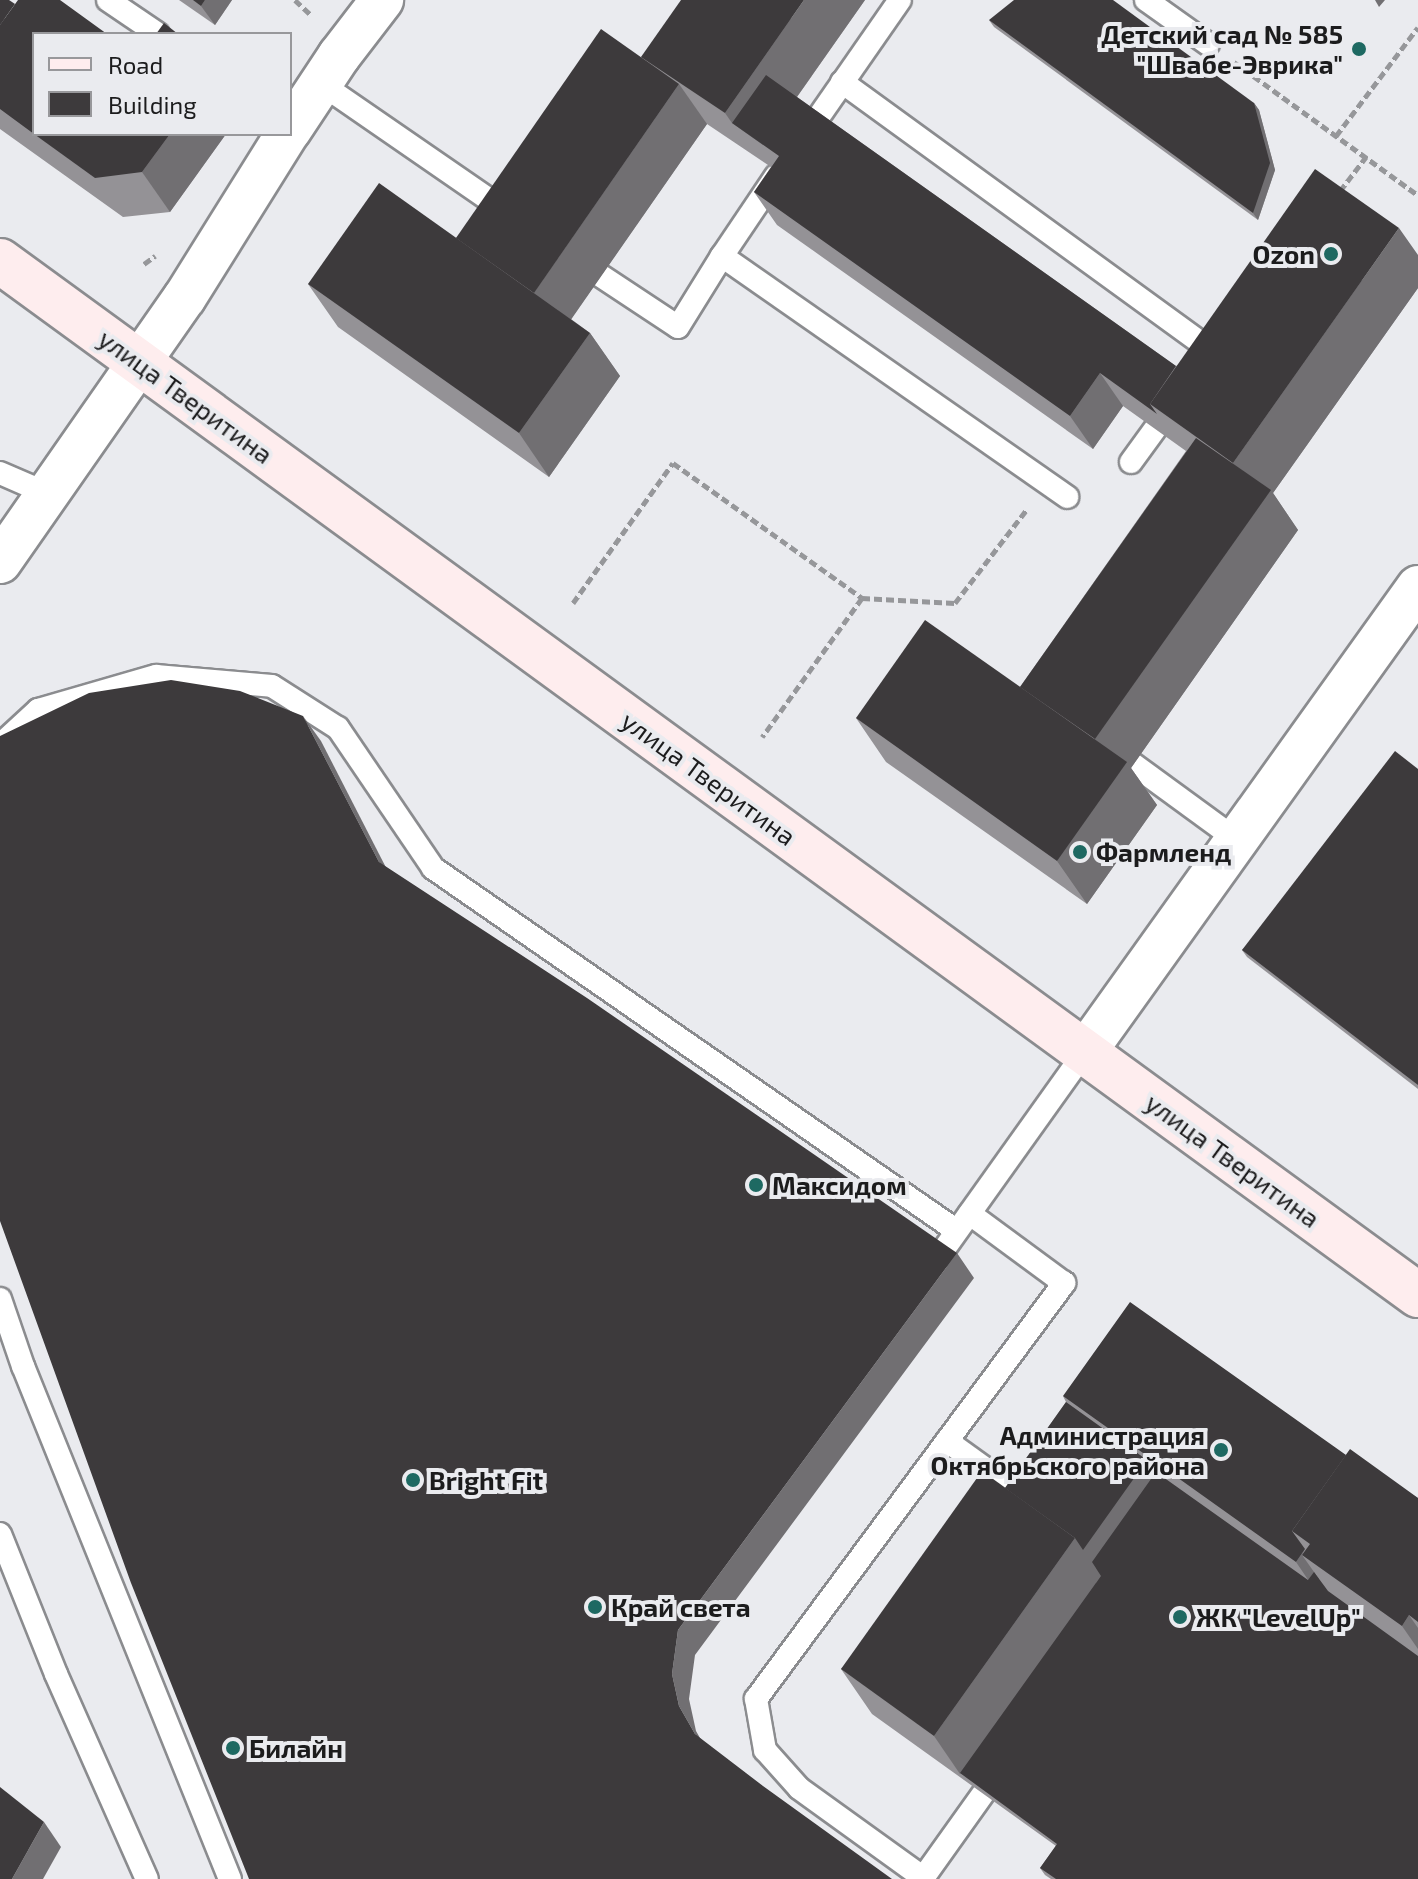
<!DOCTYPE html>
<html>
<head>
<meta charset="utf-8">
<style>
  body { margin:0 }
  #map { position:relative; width:1418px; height:1879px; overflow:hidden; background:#eaebef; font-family:"Exo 2",sans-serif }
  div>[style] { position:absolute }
  .path>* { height:5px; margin-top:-2.5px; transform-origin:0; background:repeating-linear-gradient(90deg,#96979a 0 8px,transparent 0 12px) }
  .roads { filter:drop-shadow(2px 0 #8b8c8f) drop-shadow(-2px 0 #8b8c8f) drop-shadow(0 2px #8b8c8f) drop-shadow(0 -2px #8b8c8f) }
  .lane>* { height:22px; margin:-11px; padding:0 11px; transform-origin:11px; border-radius:11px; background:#fff }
  .street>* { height:42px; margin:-21px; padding:0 21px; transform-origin:21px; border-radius:21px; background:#fff }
  .secondary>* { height:44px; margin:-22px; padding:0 22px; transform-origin:22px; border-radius:22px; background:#feedee }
  .wall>* { inset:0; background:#949296 }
  .shaded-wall>* { inset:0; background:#716f72 }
  .building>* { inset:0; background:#3d3a3c }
  .dots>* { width:22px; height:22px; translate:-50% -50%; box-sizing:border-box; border:4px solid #eaebef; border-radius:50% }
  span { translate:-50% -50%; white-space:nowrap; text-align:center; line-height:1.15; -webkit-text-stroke:8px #eaebef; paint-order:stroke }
  .poi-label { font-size:26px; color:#1c1c1d; font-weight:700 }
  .right { translate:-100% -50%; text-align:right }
  .left { translate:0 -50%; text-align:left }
  .street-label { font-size:26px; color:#1c1c1d }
  .legend { position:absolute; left:32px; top:32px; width:260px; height:104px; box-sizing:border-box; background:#eaebef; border:2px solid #98989b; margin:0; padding:10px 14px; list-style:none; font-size:24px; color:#1c1c1d }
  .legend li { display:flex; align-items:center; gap:16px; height:40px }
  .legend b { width:40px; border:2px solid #98989b }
</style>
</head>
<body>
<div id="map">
  <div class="path">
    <div style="left:295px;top:0;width:21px;rotate:43deg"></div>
    <div style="left:1234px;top:62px;width:227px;rotate:35.9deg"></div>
    <div style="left:1336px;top:136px;width:136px;rotate:-53deg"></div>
    <div style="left:1340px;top:191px;width:43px;rotate:-52.6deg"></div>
    <div style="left:144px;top:264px;width:14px;rotate:-36deg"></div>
    <div style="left:862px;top:598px;width:93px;rotate:3.1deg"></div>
    <div style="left:955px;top:603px;width:118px;rotate:-52.5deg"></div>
    <div style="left:573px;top:603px;width:172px;rotate:-54.5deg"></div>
    <div style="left:673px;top:463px;width:232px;rotate:35.5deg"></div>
    <div style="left:862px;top:598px;width:171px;rotate:125.7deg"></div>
  </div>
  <div class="roads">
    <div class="lane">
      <div style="left:108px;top:0;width:60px;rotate:34.2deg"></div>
      <div style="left:1146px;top:0;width:76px;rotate:35.4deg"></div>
      <div style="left:842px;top:82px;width:459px;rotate:36deg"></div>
      <div style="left:1213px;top:352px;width:9px;rotate:126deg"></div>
      <div style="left:320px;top:83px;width:227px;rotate:34.6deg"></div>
      <div style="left:813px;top:125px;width:152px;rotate:-55.2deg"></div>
      <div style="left:776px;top:176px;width:97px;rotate:124deg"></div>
      <div style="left:722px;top:256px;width:421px;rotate:34.9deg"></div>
      <div style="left:601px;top:276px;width:92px;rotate:33.5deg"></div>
      <div style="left:678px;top:327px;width:84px;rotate:-58.2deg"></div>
      <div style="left:1131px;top:462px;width:41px;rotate:-54deg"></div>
      <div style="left:0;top:473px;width:50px;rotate:23.5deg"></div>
      <div style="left:0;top:745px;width:52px;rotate:-42.6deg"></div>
      <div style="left:38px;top:710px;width:123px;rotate:-16.1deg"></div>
      <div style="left:156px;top:676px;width:116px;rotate:4.9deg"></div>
      <div style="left:272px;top:686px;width:78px;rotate:32.5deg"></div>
      <div style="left:338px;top:728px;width:169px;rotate:55.8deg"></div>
      <div style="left:433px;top:868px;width:637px;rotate:34.71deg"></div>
      <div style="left:1133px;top:764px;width:129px;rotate:36.2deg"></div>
      <div style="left:940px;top:1255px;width:249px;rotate:-54.5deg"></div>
      <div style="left:0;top:1299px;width:71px;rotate:71.1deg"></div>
      <div style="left:23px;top:1366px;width:553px;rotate:68.03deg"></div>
      <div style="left:947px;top:1441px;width:97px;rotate:35.8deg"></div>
      <div style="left:0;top:1534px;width:151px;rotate:68.2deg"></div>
      <div style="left:56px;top:1674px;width:224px;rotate:66.1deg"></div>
      <div style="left:923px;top:1878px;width:103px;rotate:-54.5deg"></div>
      <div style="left:925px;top:1879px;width:155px;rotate:-144.2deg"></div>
      <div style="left:799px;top:1788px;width:51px;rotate:-131.8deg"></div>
      <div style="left:765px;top:1750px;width:52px;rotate:-100deg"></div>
      <div style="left:756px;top:1699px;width:518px;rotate:-53.48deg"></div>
      <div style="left:1064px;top:1283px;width:117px;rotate:-143.7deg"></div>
    </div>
    <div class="street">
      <div style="left:290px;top:130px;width:89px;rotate:-56.5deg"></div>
      <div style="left:339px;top:56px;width:71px;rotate:-52.5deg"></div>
      <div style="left:0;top:562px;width:323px;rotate:-55.1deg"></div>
      <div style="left:185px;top:297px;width:192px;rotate:-58deg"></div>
      <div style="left:1085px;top:1052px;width:572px;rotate:-54.39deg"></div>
    </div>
    <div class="secondary">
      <div style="left:0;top:261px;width:1755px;rotate:36.1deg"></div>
    </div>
  </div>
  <div class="wall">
    <div style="clip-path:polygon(0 0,34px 134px,226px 134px,170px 212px,123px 217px,0 129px)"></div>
    <div style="clip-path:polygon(179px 0,232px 0,215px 25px)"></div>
    <div style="clip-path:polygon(865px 0,797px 97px,1176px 366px,1418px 255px,1418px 288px,1273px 493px,1298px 530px,1131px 768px,1157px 805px,1087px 904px,886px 762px,856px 718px,1020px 687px,1186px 451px,1123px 406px,1093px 449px,777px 225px,754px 192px,771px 167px,707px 124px,571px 319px,590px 333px,620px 376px,549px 477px,338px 327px,308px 284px,456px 238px,641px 57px)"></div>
    <div style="clip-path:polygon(989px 20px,1254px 103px,1259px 110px,1275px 170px,1258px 220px,994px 27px)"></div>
    <div style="clip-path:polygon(1418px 769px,1418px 1089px,1247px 957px,1242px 950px)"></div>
    <div style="clip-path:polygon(1063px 1396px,1346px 1455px,1418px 1498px,1418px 1879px,1051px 1879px,1045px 1875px,1040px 1868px,1056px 1846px,872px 1714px,841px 1669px,1005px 1488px,1066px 1402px)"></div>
  </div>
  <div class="shaded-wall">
    <div style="clip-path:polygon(205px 0,232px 0,215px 25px,201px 6px)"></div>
    <div style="clip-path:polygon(804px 0,865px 0,763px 145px,732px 123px,725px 113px)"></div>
    <div style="clip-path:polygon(1375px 0,1385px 0,1379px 7px)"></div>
    <div style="clip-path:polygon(679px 84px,707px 124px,561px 334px,533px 294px)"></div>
    <div style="clip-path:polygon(1254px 103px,1259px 110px,1275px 170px,1258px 220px,1253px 213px)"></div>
    <div style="clip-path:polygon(170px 134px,226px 134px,170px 212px,142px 172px)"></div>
    <div style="clip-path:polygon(1399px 228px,1418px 255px,1418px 288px,1273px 493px,1298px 530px,1131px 768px,1157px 805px,1087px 904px,1057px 861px,1093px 741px,1233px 463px)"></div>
    <div style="clip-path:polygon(590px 333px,620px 376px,549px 477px,519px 433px)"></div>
    <div style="clip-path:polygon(1100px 373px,1123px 406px,1093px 449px,1070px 416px)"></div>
    <div style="clip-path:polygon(303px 716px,321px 741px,396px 887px,379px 862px)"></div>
    <div style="clip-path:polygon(957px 1253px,974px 1278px,695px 1655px,689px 1699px,696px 1731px,712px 1759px,695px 1734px,679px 1706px,672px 1674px,678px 1630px)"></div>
    <div style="clip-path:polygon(1147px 1460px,1161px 1479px,1106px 1583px,960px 1774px,934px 1736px,1075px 1538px)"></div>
    <div style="clip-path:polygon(1305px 1549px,1302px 1555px,1319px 1579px,1313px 1587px,1296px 1562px)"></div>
    <div style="clip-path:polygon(1409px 1615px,1418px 1628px,1418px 1649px,1402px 1626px)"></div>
    <div style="clip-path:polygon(44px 1822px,61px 1847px,43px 1879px,12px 1879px)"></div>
  </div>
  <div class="building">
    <div style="clip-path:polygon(0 0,9px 0,15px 4px,0 25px)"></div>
    <div style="clip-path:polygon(18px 0,60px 0,107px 34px,34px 34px,34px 134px,0 109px,0 25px)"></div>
    <div style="clip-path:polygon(193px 0,205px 0,201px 6px)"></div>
    <div style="clip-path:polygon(681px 0,804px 0,725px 113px,641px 57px)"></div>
    <div style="clip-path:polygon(1014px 0,1113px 0,1254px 103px,1270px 163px,1253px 213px,989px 20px)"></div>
    <div style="clip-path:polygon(164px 23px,178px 34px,156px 34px)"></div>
    <div style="clip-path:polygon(601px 29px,679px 84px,534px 293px,456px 238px)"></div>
    <div style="clip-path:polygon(766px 75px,1176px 366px,1150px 404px,1157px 414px,1100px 373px,1070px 416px,754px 192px,779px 156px,732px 123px)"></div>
    <div style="clip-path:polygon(34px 134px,170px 134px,142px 172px,95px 178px)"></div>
    <div style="clip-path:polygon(1315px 169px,1399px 228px,1233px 463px,1150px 404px)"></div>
    <div style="clip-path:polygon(379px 183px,590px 333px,519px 433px,308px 284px)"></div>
    <div style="clip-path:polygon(1196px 438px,1271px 490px,1095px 739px,1020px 687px)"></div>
    <div style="clip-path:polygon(925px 620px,1127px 762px,1057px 861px,856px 718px)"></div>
    <div style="clip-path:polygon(171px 680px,240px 691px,303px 716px,379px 862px,587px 998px,957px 1253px,678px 1630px,672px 1674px,679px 1706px,695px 1734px,763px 1786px,892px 1879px,249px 1879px,131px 1583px,0 1221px,0 736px,89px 693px)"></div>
    <div style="clip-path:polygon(1395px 751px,1418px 769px,1418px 1085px,1242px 950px)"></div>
    <div style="clip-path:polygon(1130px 1302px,1346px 1455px,1292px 1531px,1305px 1549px,1296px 1562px,1063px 1396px)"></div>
    <div style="clip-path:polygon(1066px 1402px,1147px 1460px,1083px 1550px,1075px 1538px,1005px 1488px)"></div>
    <div style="clip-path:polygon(1350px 1449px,1418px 1498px,1418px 1622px,1409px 1615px,1402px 1626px,1302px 1555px,1310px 1544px,1292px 1531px)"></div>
    <div style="clip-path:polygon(982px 1471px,1075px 1538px,934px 1736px,841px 1669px)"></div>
    <div style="clip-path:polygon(1156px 1472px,1308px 1580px,1314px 1572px,1328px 1591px,1418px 1656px,1418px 1879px,1056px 1879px,1040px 1868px,1057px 1844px,960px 1773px,1101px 1576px,1092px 1562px)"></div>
    <div style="clip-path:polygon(0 1787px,44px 1822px,12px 1879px,0 1879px)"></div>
  </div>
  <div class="dots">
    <div style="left:1359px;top:49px;background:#1e6962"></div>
    <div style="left:1331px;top:254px;background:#1e6962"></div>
    <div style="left:1080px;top:852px;background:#1e6962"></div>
    <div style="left:756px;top:1185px;background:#1e6962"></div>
    <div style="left:1221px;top:1450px;background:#1e6962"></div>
    <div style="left:413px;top:1480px;background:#1e6962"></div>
    <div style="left:595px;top:1607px;background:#1e6962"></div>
    <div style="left:1180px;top:1617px;background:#1e6962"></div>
    <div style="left:233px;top:1748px;background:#1e6962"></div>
  </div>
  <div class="poi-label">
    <span class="right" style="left:1343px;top:49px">Детский сад № 585<br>"Швабе-Эврика"</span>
    <span class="right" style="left:1315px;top:254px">Ozon</span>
    <span class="left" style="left:1096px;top:852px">Фармленд</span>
    <span class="left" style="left:772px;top:1185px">Максидом</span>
    <span class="right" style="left:1205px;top:1450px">Администрация<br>Октябрьского района</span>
    <span class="left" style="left:429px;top:1480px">Bright Fit</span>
    <span class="left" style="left:611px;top:1607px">Край света</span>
    <span class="left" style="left:1196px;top:1617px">ЖК "LevelUp"</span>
    <span class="left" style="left:249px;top:1748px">Билайн</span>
  </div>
  <div class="street-label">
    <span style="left:186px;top:396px;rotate:36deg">улица Тверитина</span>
    <span style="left:709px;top:778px;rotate:36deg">улица Тверитина</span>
    <span style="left:1233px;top:1160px;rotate:36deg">улица Тверитина</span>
  </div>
  <ul class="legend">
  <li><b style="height:10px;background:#feedee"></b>Road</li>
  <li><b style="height:22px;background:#3d3a3c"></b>Building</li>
  </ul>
</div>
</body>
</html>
